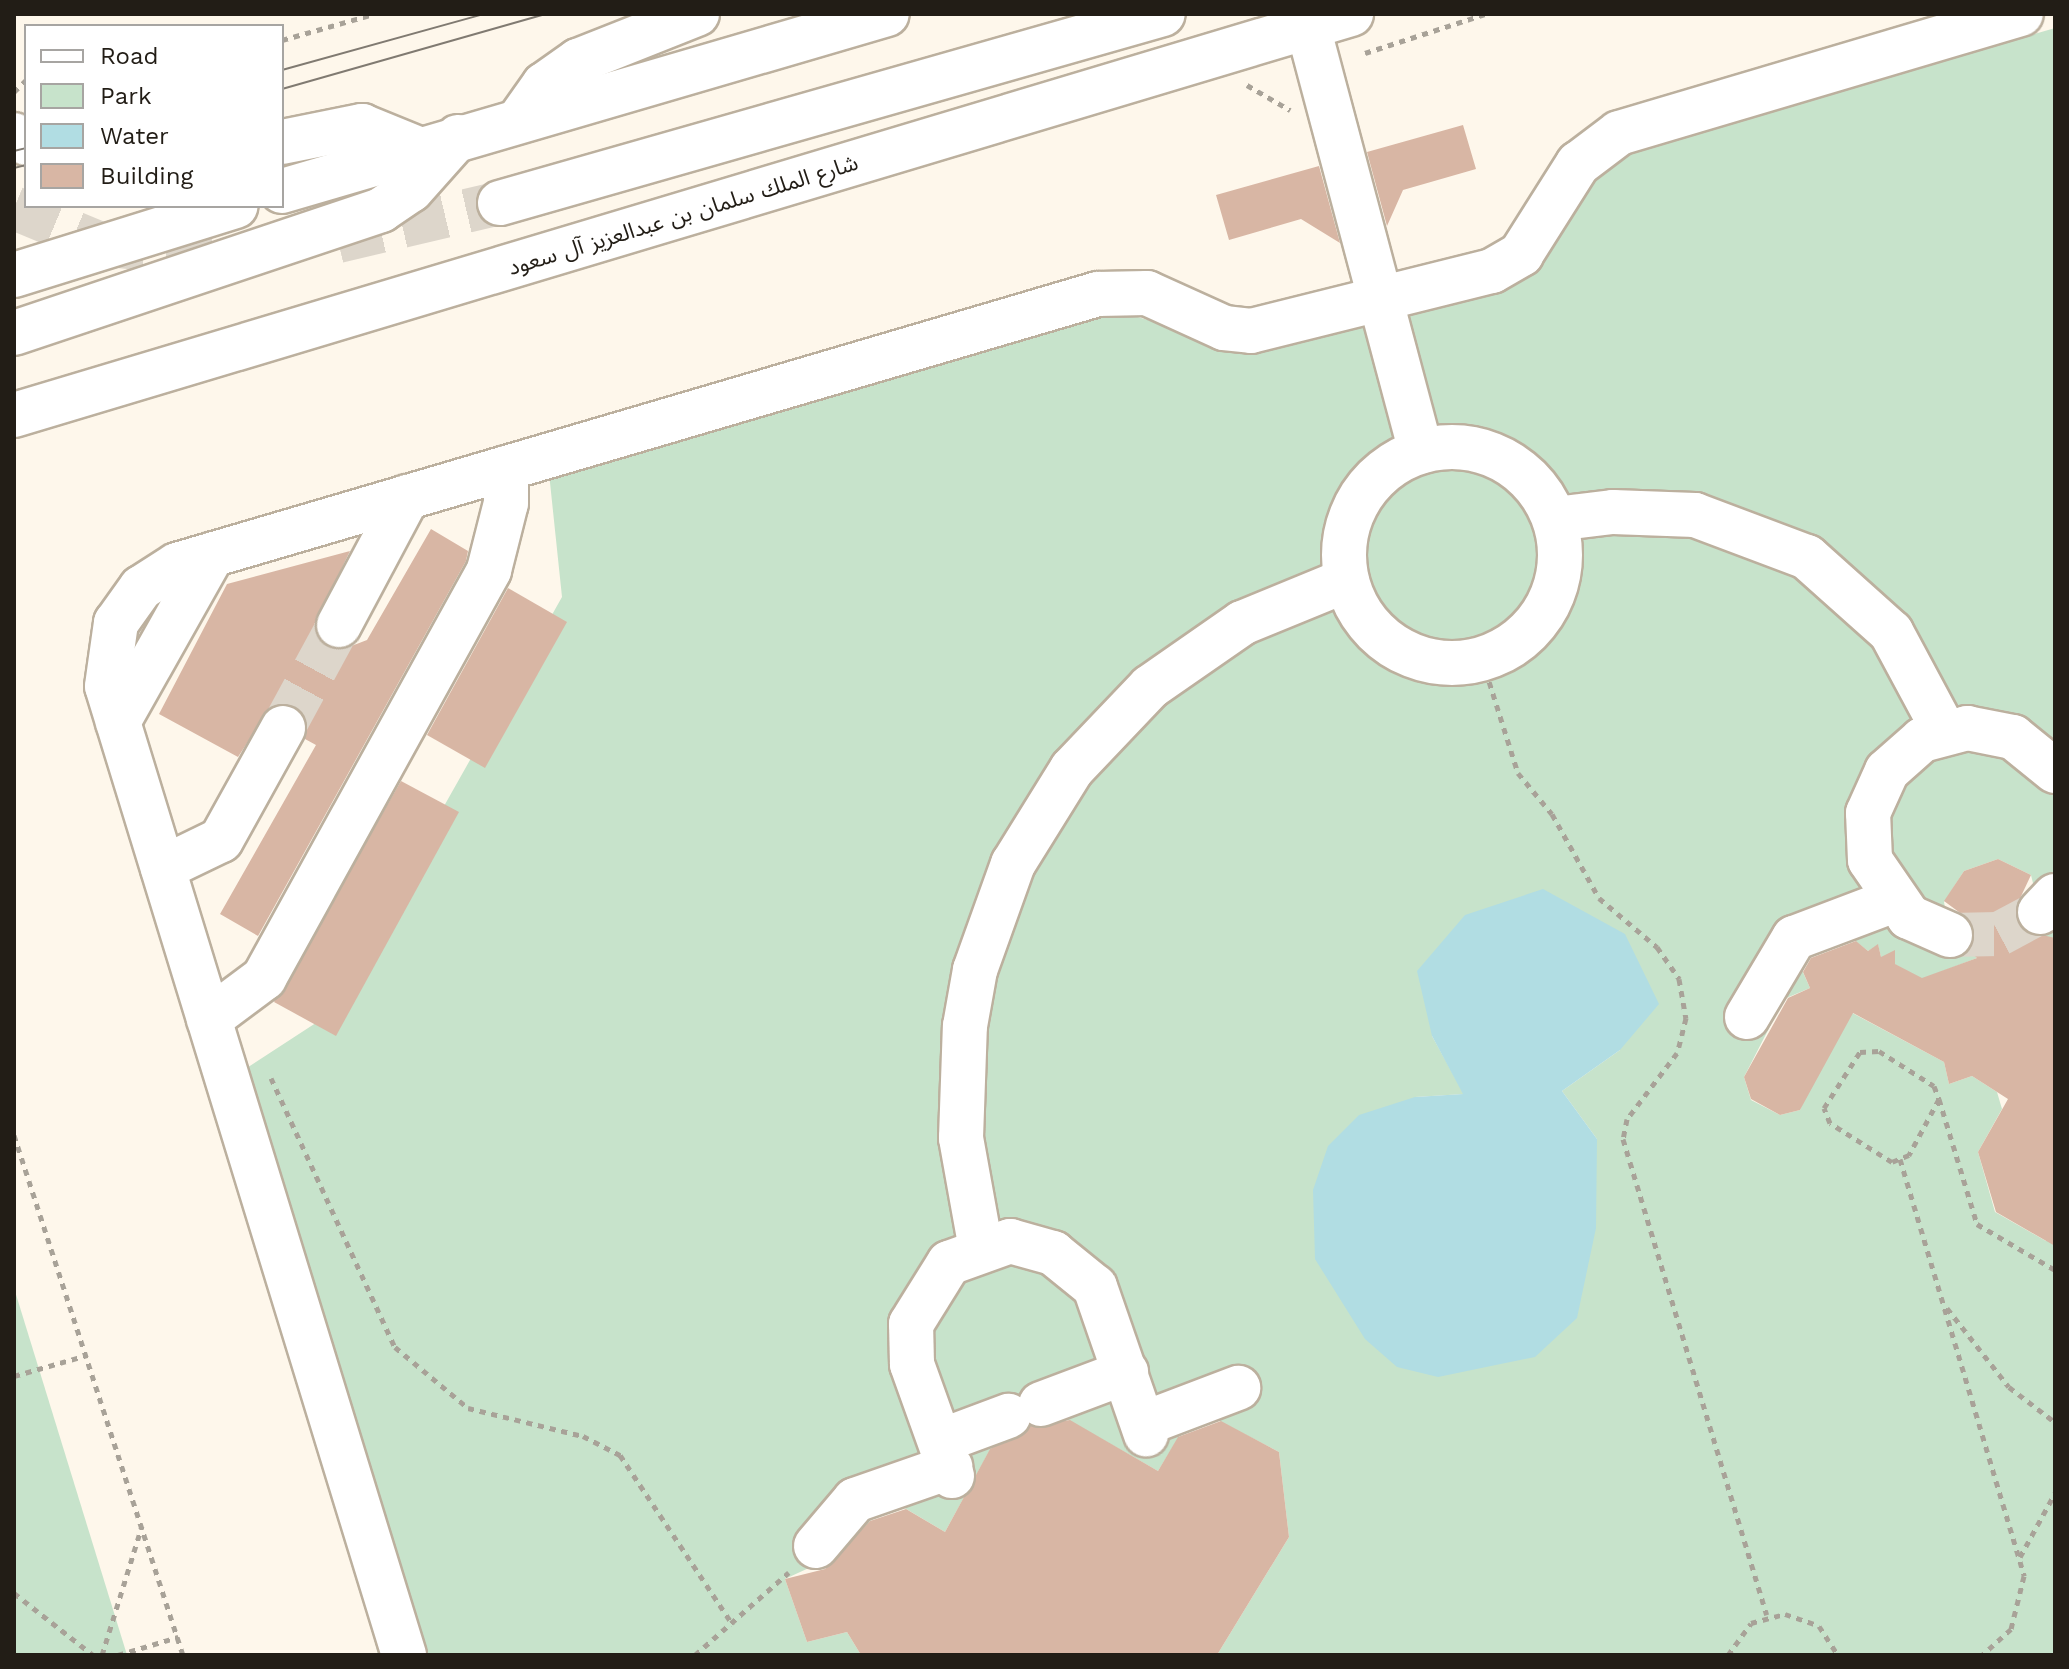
<!DOCTYPE html>
<html>
<head>
<meta charset="utf-8">
<style>
  body { margin:0 }
  #map { position:relative; width:2069px; height:1669px; overflow:hidden; background:#fef7eb; font-family:"Work Sans","Noto Sans Arabic",sans-serif }
  div>[style] { position:absolute }
  .green>* { inset:0; background:#c7e3cb }
  .water>* { inset:0; background:#b1dde3 }
  .building>* { inset:0; background:#d8b6a4 }
  .minor-tunnel>* { height:44px; margin-top:-22px; transform-origin:0; background:repeating-linear-gradient(90deg,#ddd6cb 0 44px,transparent 0 66px) }
  .major-tunnel>* { height:44px; margin-top:-22px; transform-origin:0; background:repeating-linear-gradient(90deg,#ddd6cb 0 44px,transparent 0 66px) }
  .path>* { height:5px; margin-top:-2.5px; transform-origin:0; background:repeating-linear-gradient(90deg,#a8a298 0 6px,transparent 0 12px) }
  .roads { filter:drop-shadow(2px 0 #bcb09e) drop-shadow(-2px 0 #bcb09e) drop-shadow(0 2px #bcb09e) drop-shadow(0 -2px #bcb09e) }
  .minor>* { height:44px; margin:-22px; padding:0 22px; transform-origin:22px; border-radius:22px; background:#fff }
  .minor>.ring { margin:-22px; padding:0; box-sizing:content-box; background:none; border:44px solid #fff; border-radius:50% }
  .major>* { height:44px; margin:-22px; padding:0 22px; transform-origin:22px; border-radius:22px; background:#fff }
  .tram>* { height:2px; margin:-1px; padding:0 1px; transform-origin:1px; border-radius:1px; background:#807a71 }
  span { translate:-50% -50%; white-space:nowrap; text-align:center; line-height:1.15; -webkit-text-stroke:8px #fff; paint-order:stroke }
  .street-label { font-size:22px; color:#221d16 }
  .frame { position:absolute; inset:0; border:16px solid #221d16; pointer-events:none }
  .legend { position:absolute; left:24px; top:24px; width:260px; height:184px; box-sizing:border-box; background:#fff; border:2px solid #a7a5a2; margin:0; padding:10px 14px; list-style:none; font-size:24px; color:#221d16 }
  .legend li { display:flex; align-items:center; gap:16px; height:40px }
  .legend b { width:40px; border:2px solid #a7a5a2 }
</style>
</head>
<body>
<div id="map">
  <div class="green">
    <div style="clip-path:polygon(evenodd,2055px 28px,2055px 938px,2032px 945px,2040px 912px,2031px 875px,1998px 859px,1964px 871px,1944px 902px,1950px 935px,1977px 958px,1922px 979px,1881px 957px,1878px 945px,1868px 951px,1844px 932px,1820px 942px,1801px 968px,1810px 988px,1784px 999px,1744px 1077px,1751px 1100px,1780px 1115px,1800px 1110px,1843px 1008px,1944px 1062px,1949px 1084px,1972px 1076px,1997px 1092px,2002px 1109px,1978px 1152px,1995px 1212px,2046px 1241px,2055px 1238px,2055px 1655px,1217px 1655px,1289px 1537px,1279px 1452px,1196px 1409px,1158px 1471px,1021px 1393px,945px 1532px,886px 1497px,852px 1548px,785px 1579px,807px 1642px,847px 1632px,861px 1655px,378px 1655px,239px 1073px,325px 1017px,562px 597px,549px 473px,1108px 308px,1247px 350px,1525px 276px,1609px 158px,2055px 28px,1432px 1036px,1620px 1050px,1562px 1091px,1597px 1139px,1415px 1097px,1464px 1094px,1432px 1036px)"></div>
    <div style="clip-path:polygon(14px 1288px,127px 1655px,14px 1655px)"></div>
  </div>
  <div class="water">
    <div style="clip-path:polygon(1543px 889px,1625px 934px,1659px 1004px,1620px 1050px,1562px 1091px,1597px 1139px,1596px 1228px,1577px 1318px,1535px 1357px,1438px 1377px,1397px 1367px,1365px 1339px,1315px 1259px,1313px 1190px,1328px 1146px,1359px 1115px,1415px 1097px,1463px 1094px,1432px 1036px,1417px 971px,1465px 915px)"></div>
  </div>
  <div class="building">
    <div style="clip-path:polygon(1463px 125px,1476px 169px,1403px 190px,1387px 226px,1367px 152px)"></div>
    <div style="clip-path:polygon(1319px 166px,1340px 243px,1301px 219px,1229px 240px,1216px 195px)"></div>
    <div style="clip-path:polygon(431px 529px,468px 551px,466px 561px,258px 936px,220px 914px,316px 745px,305px 739px,305px 716px,294px 706px,270px 707px,238px 757px,159px 714px,227px 584px,350px 551px,314px 625px,318px 639px,341px 650px,367px 640px)"></div>
    <div style="clip-path:polygon(508px 588px,567px 622px,485px 768px,427px 735px)"></div>
    <div style="clip-path:polygon(401px 781px,459px 812px,336px 1036px,274px 1002px)"></div>
    <div style="clip-path:polygon(1998px 859px,2031px 875px,2016px 907px,2022px 930px,2055px 938px,2055px 1246px,1996px 1212px,1978px 1152px,2008px 1099px,1972px 1076px,1949px 1084px,1944px 1062px,1853px 1013px,1800px 1110px,1780px 1115px,1751px 1099px,1744px 1077px,1788px 998px,1810px 988px,1803px 972px,1811px 958px,1856px 941px,1868px 951px,1878px 944px,1881px 957px,1895px 950px,1895px 964px,1922px 978px,1977px 958px,1968px 951px,1971px 921px,1944px 901px,1964px 871px)"></div>
    <div style="clip-path:polygon(1070px 1420px,1158px 1471px,1178px 1437px,1221px 1421px,1279px 1452px,1289px 1537px,1217px 1655px,861px 1655px,847px 1632px,807px 1642px,785px 1579px,825px 1569px,870px 1521px,906px 1509px,945px 1532px,990px 1449px,1030px 1426px)"></div>
  </div>
  <div class="minor-tunnel">
    <div style="left:283px;top:728px;width:117px;rotate:-61.5deg"></div>
    <div style="left:1950px;top:935px;width:49px;rotate:-1.2deg"></div>
    <div style="left:1999px;top:934px;width:47px;rotate:-28.2deg"></div>
  </div>
  <div class="major-tunnel">
    <div style="left:14px;top:208px;width:94px;rotate:22.5deg"></div>
    <div style="left:101px;top:244px;width:131px;rotate:6.1deg"></div>
    <div style="left:338px;top:241px;width:166px;rotate:-13.2deg"></div>
  </div>
  <div class="path">
    <div style="left:282px;top:40px;width:96px;rotate:-15.8deg"></div>
    <div style="left:1365px;top:53px;width:126px;rotate:-18deg"></div>
    <div style="left:1247px;top:85px;width:50px;rotate:30.2deg"></div>
    <div style="left:14px;top:92px;width:17px;rotate:-45deg"></div>
    <div style="left:1482px;top:659px;width:120px;rotate:72.5deg"></div>
    <div style="left:1518px;top:773px;width:53px;rotate:50.3deg"></div>
    <div style="left:1552px;top:814px;width:96px;rotate:60.8deg"></div>
    <div style="left:1599px;top:898px;width:76px;rotate:40.2deg"></div>
    <div style="left:1657px;top:947px;width:39px;rotate:55deg"></div>
    <div style="left:1679px;top:979px;width:40px;rotate:80deg"></div>
    <div style="left:1686px;top:1018px;width:36px;rotate:104deg"></div>
    <div style="left:1677px;top:1053px;width:83px;rotate:127.1deg"></div>
    <div style="left:1627px;top:1119px;width:20px;rotate:101deg"></div>
    <div style="left:1623px;top:1139px;width:497px;rotate:73.2deg"></div>
    <div style="left:271px;top:1078px;width:296px;rotate:65.3deg"></div>
    <div style="left:395px;top:1347px;width:95px;rotate:39.9deg"></div>
    <div style="left:468px;top:1408px;width:118px;rotate:13.7deg"></div>
    <div style="left:583px;top:1436px;width:42px;rotate:27.2deg"></div>
    <div style="left:620px;top:1455px;width:204px;rotate:56.4deg"></div>
    <div style="left:1939px;top:1099px;width:64px;rotate:118.2deg"></div>
    <div style="left:1909px;top:1155px;width:18px;rotate:158deg"></div>
    <div style="left:1892px;top:1162px;width:73px;rotate:-147.8deg"></div>
    <div style="left:1830px;top:1123px;width:16px;rotate:-112deg"></div>
    <div style="left:1824px;top:1108px;width:67px;rotate:-57.3deg"></div>
    <div style="left:1860px;top:1052px;width:19px;rotate:-3deg"></div>
    <div style="left:1879px;top:1051px;width:65px;rotate:32.5deg"></div>
    <div style="left:1934px;top:1086px;width:14px;rotate:69deg"></div>
    <div style="left:1939px;top:1099px;width:131px;rotate:73.1deg"></div>
    <div style="left:1977px;top:1224px;width:91px;rotate:30.5deg"></div>
    <div style="left:14px;top:1135px;width:547px;rotate:72deg"></div>
    <div style="left:1900px;top:1159px;width:435px;rotate:73.4deg"></div>
    <div style="left:2024px;top:1576px;width:55px;rotate:103.8deg"></div>
    <div style="left:2011px;top:1629px;width:39px;rotate:138deg"></div>
    <div style="left:1947px;top:1308px;width:100px;rotate:51.9deg"></div>
    <div style="left:2009px;top:1387px;width:58px;rotate:37.3deg"></div>
    <div style="left:14px;top:1376px;width:76px;rotate:-16deg"></div>
    <div style="left:2020px;top:1557px;width:73px;rotate:-61.3deg"></div>
    <div style="left:14px;top:1593px;width:100px;rotate:38.1deg"></div>
    <div style="left:102px;top:1655px;width:135px;rotate:-72.8deg"></div>
    <div style="left:118px;top:1655px;width:63px;rotate:-16.7deg"></div>
    <div style="left:695px;top:1655px;width:125px;rotate:-41.4deg"></div>
    <div style="left:1728px;top:1655px;width:39px;rotate:-54deg"></div>
    <div style="left:1751px;top:1623px;width:35px;rotate:-15deg"></div>
    <div style="left:1785px;top:1614px;width:36px;rotate:19deg"></div>
    <div style="left:1819px;top:1626px;width:35px;rotate:57deg"></div>
  </div>
  <div class="roads">
    <div class="minor">
      <div style="left:1308px;top:27px;width:439px;rotate:75.1deg"></div>
      <div style="left:520px;top:119px;width:42px;rotate:-54.8deg"></div>
      <div style="left:544px;top:85px;width:42px;rotate:-35.2deg"></div>
      <div style="left:578px;top:61px;width:128px;rotate:-21.6deg"></div>
      <div class="ring" style="left:1344px;top:447px;width:172px;height:172px"></div>
      <div style="left:1555px;top:519px;width:58px;rotate:-6.9deg"></div>
      <div style="left:1613px;top:512px;width:82px;rotate:2.1deg"></div>
      <div style="left:1695px;top:515px;width:120px;rotate:20.6deg"></div>
      <div style="left:1807px;top:557px;width:113px;rotate:41.8deg"></div>
      <div style="left:1891px;top:632px;width:112px;rotate:61.8deg"></div>
      <div style="left:339px;top:625px;width:145px;rotate:-62deg"></div>
      <div style="left:118px;top:722px;width:192px;rotate:-60.6deg"></div>
      <div style="left:163px;top:868px;width:64px;rotate:-25.8deg"></div>
      <div style="left:221px;top:840px;width:128px;rotate:-61deg"></div>
      <div style="left:2040px;top:912px;width:22px;rotate:-47deg"></div>
      <div style="left:1950px;top:935px;width:45px;rotate:-156.3deg"></div>
      <div style="left:1909px;top:917px;width:69px;rotate:-124.4deg"></div>
      <div style="left:1870px;top:860px;width:47px;rotate:-92.4deg"></div>
      <div style="left:1868px;top:813px;width:46px;rotate:-65.7deg"></div>
      <div style="left:1887px;top:771px;width:47px;rotate:-41.5deg"></div>
      <div style="left:1922px;top:740px;width:47px;rotate:-14.9deg"></div>
      <div style="left:1967px;top:728px;width:47px;rotate:11.1deg"></div>
      <div style="left:2013px;top:737px;width:54px;rotate:39deg"></div>
      <div style="left:1747px;top:1017px;width:92px;rotate:-59.3deg"></div>
      <div style="left:1794px;top:938px;width:105px;rotate:-20.7deg"></div>
      <div style="left:209px;top:1019px;width:69px;rotate:-36.7deg"></div>
      <div style="left:264px;top:978px;width:466px;rotate:-61.1deg"></div>
      <div style="left:489px;top:570px;width:69px;rotate:-75.8deg"></div>
      <div style="left:506px;top:503px;width:35px;rotate:-90deg"></div>
      <div style="left:981px;top:1249px;width:113px;rotate:-100.2deg"></div>
      <div style="left:961px;top:1138px;width:112px;rotate:-88deg"></div>
      <div style="left:965px;top:1026px;width:57px;rotate:-79.9deg"></div>
      <div style="left:975px;top:970px;width:113px;rotate:-70.3deg"></div>
      <div style="left:1013px;top:864px;width:112px;rotate:-58.2deg"></div>
      <div style="left:1072px;top:769px;width:113px;rotate:-46.4deg"></div>
      <div style="left:1150px;top:687px;width:112px;rotate:-34.8deg"></div>
      <div style="left:1242px;top:623px;width:113px;rotate:-22.3deg"></div>
      <div style="left:1041px;top:1404px;width:91px;rotate:-20.6deg"></div>
      <div style="left:1143px;top:1424px;width:102px;rotate:-20.8deg"></div>
      <div style="left:941px;top:1441px;width:72px;rotate:-20.5deg"></div>
      <div style="left:952px;top:1476px;width:119px;rotate:-109.7deg"></div>
      <div style="left:912px;top:1364px;width:40px;rotate:-91.4deg"></div>
      <div style="left:911px;top:1324px;width:72px;rotate:-58.1deg"></div>
      <div style="left:949px;top:1263px;width:65px;rotate:-19.8deg"></div>
      <div style="left:1010px;top:1241px;width:45px;rotate:15.6deg"></div>
      <div style="left:1053px;top:1253px;width:54px;rotate:39deg"></div>
      <div style="left:1095px;top:1287px;width:156px;rotate:70.9deg"></div>
      <div style="left:816px;top:1546px;width:60px;rotate:-49.7deg"></div>
      <div style="left:855px;top:1500px;width:101px;rotate:-19.2deg"></div>
      <div style="left:404px;top:1655px;width:1013px;rotate:-107.04deg"></div>
      <div style="left:107px;top:686px;width:64px;rotate:-81.9deg"></div>
      <div style="left:116px;top:623px;width:43px;rotate:-54.5deg"></div>
      <div style="left:141px;top:588px;width:43px;rotate:-32.6deg"></div>
      <div style="left:177px;top:565px;width:960px;rotate:-16.4deg"></div>
      <div style="left:1098px;top:294px;width:49px;rotate:-1.2deg"></div>
      <div style="left:1147px;top:293px;width:85px;rotate:24.4deg"></div>
      <div style="left:1224px;top:328px;width:27px;rotate:6deg"></div>
      <div style="left:1251px;top:331px;width:248px;rotate:-14deg"></div>
      <div style="left:1492px;top:271px;width:34px;rotate:-30deg"></div>
      <div style="left:1521px;top:254px;width:107px;rotate:-57.7deg"></div>
      <div style="left:1578px;top:164px;width:51px;rotate:-37.1deg"></div>
      <div style="left:1619px;top:133px;width:419px;rotate:-16.5deg"></div>
    </div>
    <div class="major">
      <div style="left:14px;top:135px;width:14px;rotate:34deg"></div>
      <div style="left:282px;top:142px;width:82px;rotate:-11.3deg"></div>
      <div style="left:362px;top:126px;width:61px;rotate:22.3deg"></div>
      <div style="left:282px;top:191px;width:630px;rotate:-16.31deg"></div>
      <div style="left:500px;top:203px;width:689px;rotate:-15.91deg"></div>
      <div style="left:14px;top:275px;width:232px;rotate:-17.3deg"></div>
      <div style="left:14px;top:333px;width:387px;rotate:-18.5deg"></div>
      <div style="left:381px;top:210px;width:36px;rotate:-34deg"></div>
      <div style="left:411px;top:190px;width:71px;rotate:-48.4deg"></div>
      <div style="left:14px;top:415px;width:1396px;rotate:-16.7deg"></div>
    </div>
  </div>
  <div class="tram">
    <div style="left:282px;top:70px;width:210px;rotate:-15.5deg"></div>
    <div style="left:282px;top:89px;width:274px;rotate:-15.9deg"></div>
    <div style="left:14px;top:151px;width:12px;rotate:-14deg"></div>
    <div style="left:14px;top:168px;width:12px;rotate:-14deg"></div>
  </div>
  <div class="street-label">
    <span style="left:683px;top:215px;rotate:-17deg">شارع الملك سلمان بن عبدالعزيز آل سعود</span>
  </div>
  <div class="frame"></div>
  <ul class="legend">
  <li><b style="height:10px;background:#fff"></b>Road</li>
  <li><b style="height:22px;background:#c7e3cb"></b>Park</li>
  <li><b style="height:22px;background:#b1dde3"></b>Water</li>
  <li><b style="height:22px;background:#d8b6a4"></b>Building</li>
  </ul>
</div>
</body>
</html>
